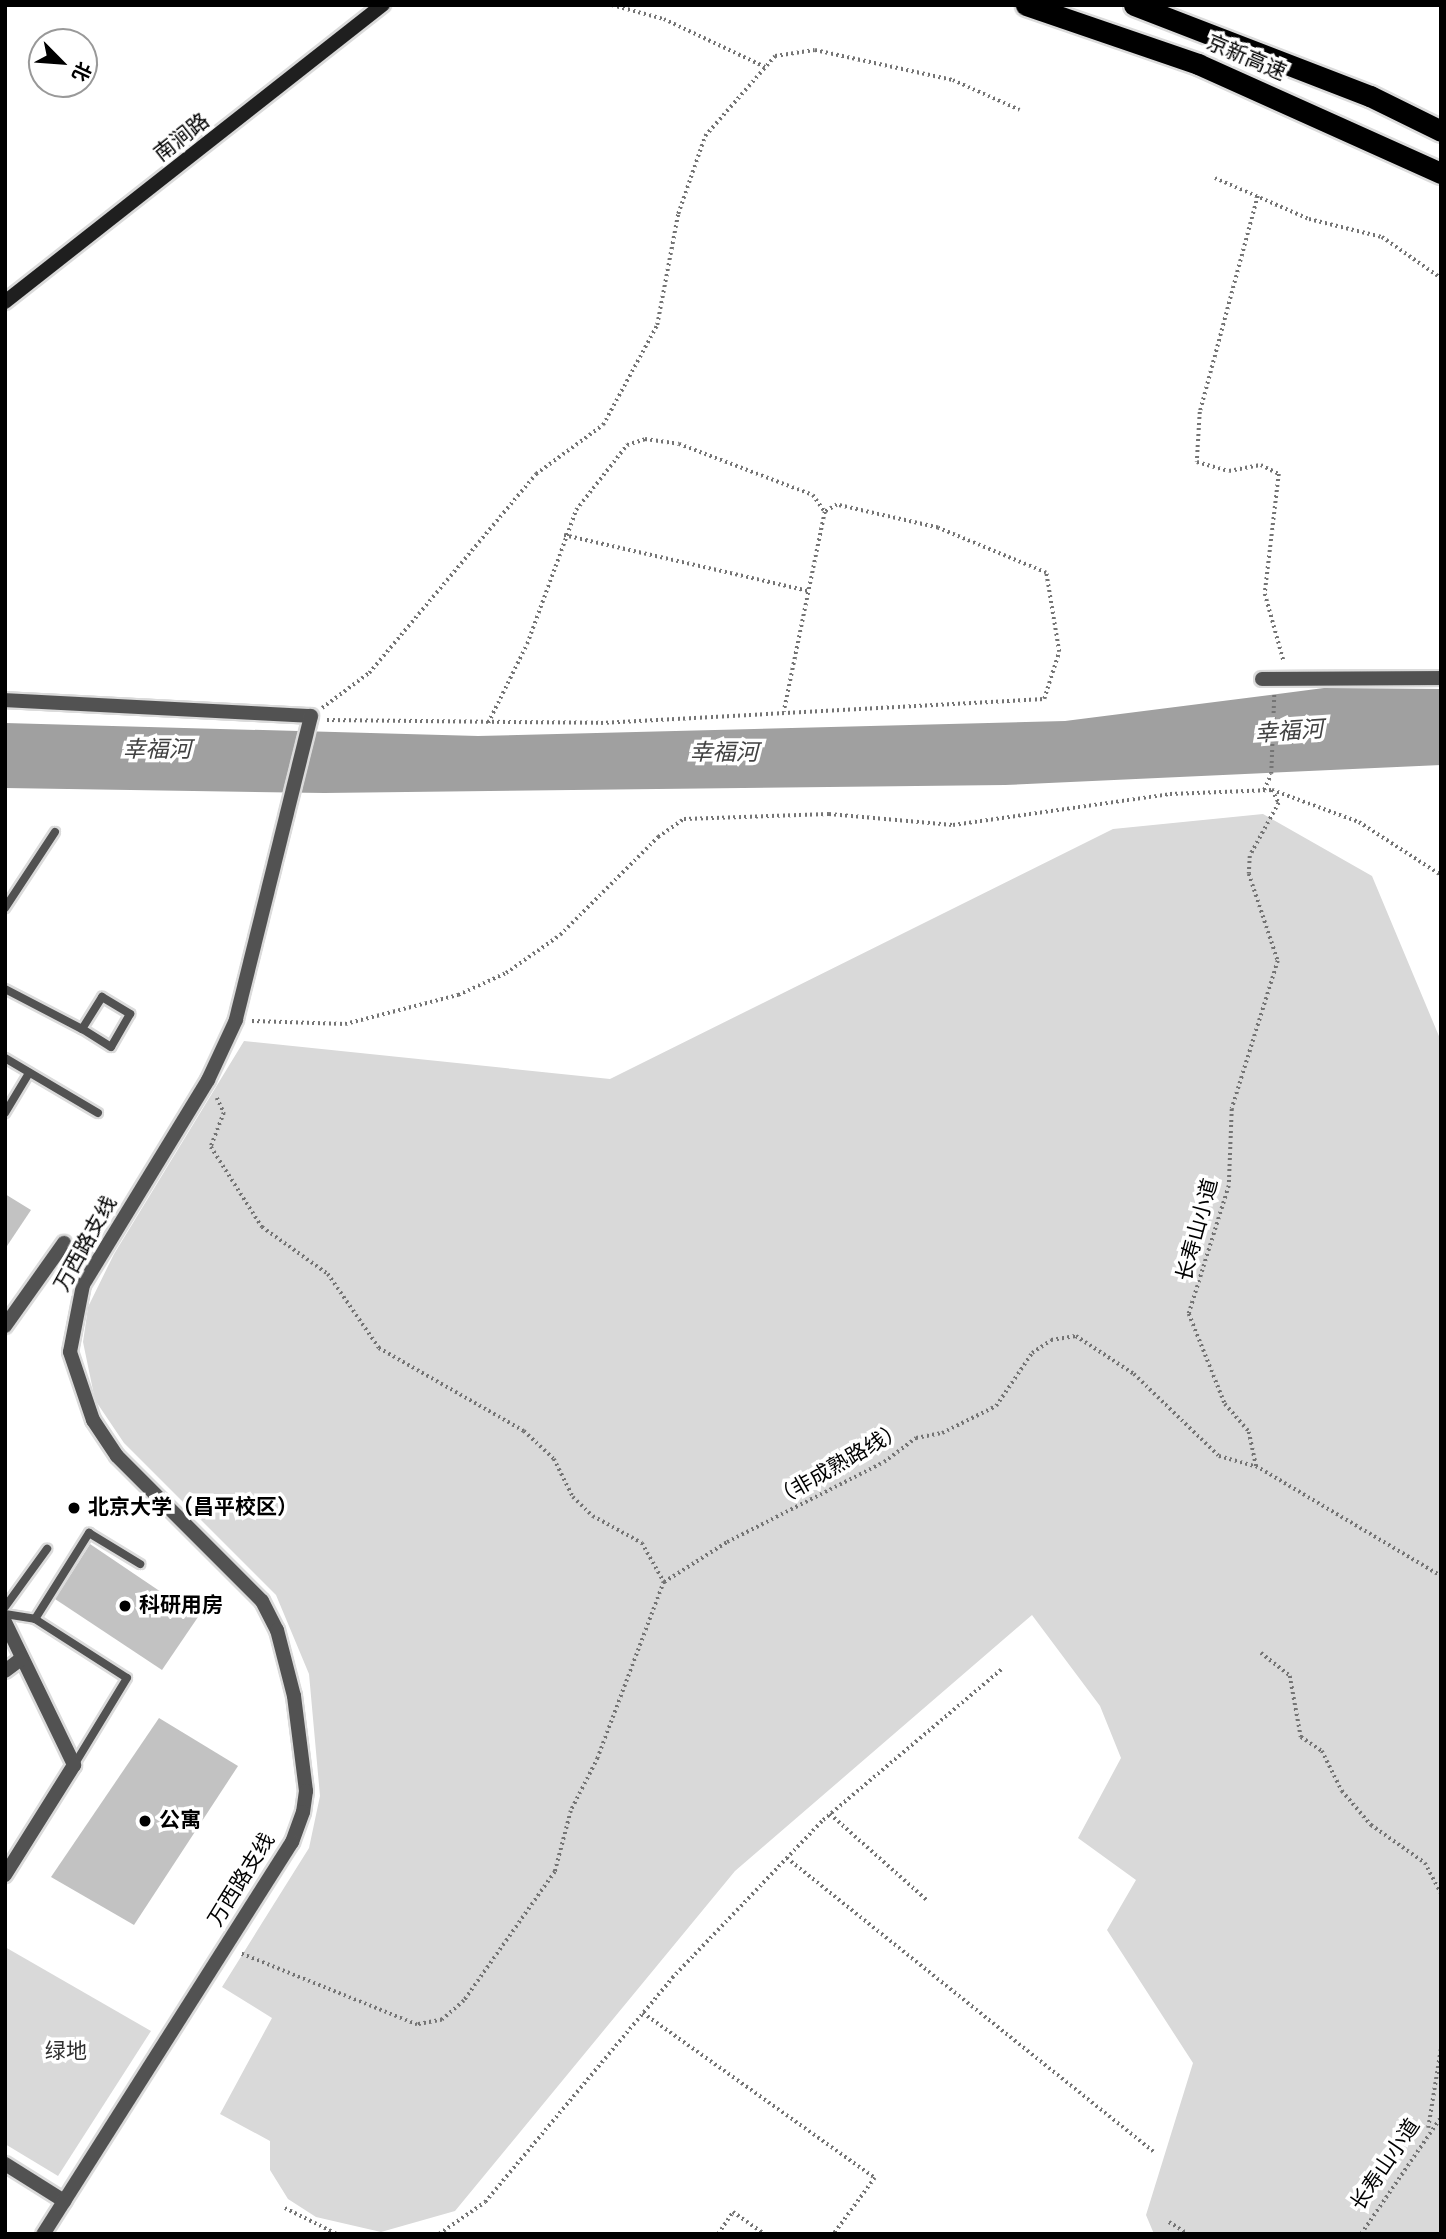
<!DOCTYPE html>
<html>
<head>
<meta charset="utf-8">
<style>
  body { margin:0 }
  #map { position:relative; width:1446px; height:2239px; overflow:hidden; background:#fff; font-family:"Sofia Sans Condensed","Noto Sans SC",sans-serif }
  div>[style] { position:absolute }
  .green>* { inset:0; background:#d9d9d9 }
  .water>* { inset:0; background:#a0a0a0 }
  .building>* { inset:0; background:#c2c2c2 }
  .path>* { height:3.5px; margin-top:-1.75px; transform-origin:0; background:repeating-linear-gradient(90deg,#747474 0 2px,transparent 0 5.5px) }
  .roads { filter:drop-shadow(2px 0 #dbdbdb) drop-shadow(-2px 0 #dbdbdb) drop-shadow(0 2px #dbdbdb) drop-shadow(0 -2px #dbdbdb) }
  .service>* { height:8px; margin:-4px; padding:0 4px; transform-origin:4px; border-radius:4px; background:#525252 }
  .minor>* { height:14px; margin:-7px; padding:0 7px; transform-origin:7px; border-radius:7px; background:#525252 }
  .tertiary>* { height:14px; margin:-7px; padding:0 7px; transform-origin:7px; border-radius:7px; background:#525252 }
  .secondary>* { height:14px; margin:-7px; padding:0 7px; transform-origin:7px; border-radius:7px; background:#1f1f1f }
  .motorway>* { height:21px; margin:-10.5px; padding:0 10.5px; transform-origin:10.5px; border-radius:10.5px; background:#000 }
  .dots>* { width:19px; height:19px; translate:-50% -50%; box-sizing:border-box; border:4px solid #fff; border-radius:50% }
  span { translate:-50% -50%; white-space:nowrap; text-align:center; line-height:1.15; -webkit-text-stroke:7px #fff; paint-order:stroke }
  .street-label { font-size:21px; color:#000 }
  .poi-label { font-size:21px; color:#000; font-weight:700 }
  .left { translate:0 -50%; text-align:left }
  .park-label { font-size:21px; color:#303030 }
  .water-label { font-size:23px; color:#414141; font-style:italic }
  .frame { position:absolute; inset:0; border:7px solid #000; pointer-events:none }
  .north { position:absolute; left:28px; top:28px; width:70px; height:70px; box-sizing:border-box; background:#fff; border:2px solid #999; border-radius:50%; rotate:115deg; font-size:19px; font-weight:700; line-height:28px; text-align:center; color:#000 }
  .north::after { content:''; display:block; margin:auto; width:24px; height:32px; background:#000; clip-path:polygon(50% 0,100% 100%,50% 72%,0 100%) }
</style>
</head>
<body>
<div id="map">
  <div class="green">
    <div style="clip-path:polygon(1263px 814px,1372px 876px,1441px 1041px,1441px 2234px,1154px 2234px,1146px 2215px,1193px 2063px,1107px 1930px,1136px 1880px,1078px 1838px,1121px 1758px,1100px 1706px,1032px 1615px,735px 1871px,455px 2211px,381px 2232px,316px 2217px,288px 2199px,270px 2170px,270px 2141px,220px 2114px,272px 2018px,222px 1987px,309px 1848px,320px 1796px,309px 1674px,276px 1595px,124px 1443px,95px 1400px,83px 1342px,88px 1307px,114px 1254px,244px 1041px,610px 1079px,1113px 829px)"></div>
    <div style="clip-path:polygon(5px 1947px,151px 2031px,58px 2176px,5px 2144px)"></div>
  </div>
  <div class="water">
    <div style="clip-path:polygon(1324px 688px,1441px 689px,1441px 765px,1005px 785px,324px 793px,5px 788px,5px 723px,478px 736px,1065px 721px)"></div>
  </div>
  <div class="building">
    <div style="clip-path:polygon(5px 1194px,31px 1210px,5px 1249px)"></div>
    <div style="clip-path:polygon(90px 1544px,198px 1617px,162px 1670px,55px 1599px)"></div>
    <div style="clip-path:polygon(159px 1718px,238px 1766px,134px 1925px,51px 1877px)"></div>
  </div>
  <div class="path">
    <div style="left:612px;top:5px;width:54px;rotate:15.1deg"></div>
    <div style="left:664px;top:19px;width:112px;rotate:25.4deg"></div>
    <div style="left:1215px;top:178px;width:103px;rotate:23.6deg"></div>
    <div style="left:1309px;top:219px;width:75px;rotate:13.9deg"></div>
    <div style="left:1382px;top:237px;width:72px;rotate:34.8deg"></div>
    <div style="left:1258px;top:196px;width:224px;rotate:105deg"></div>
    <div style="left:1200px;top:412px;width:50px;rotate:93.4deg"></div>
    <div style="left:1197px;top:462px;width:33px;rotate:16deg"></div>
    <div style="left:1229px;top:471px;width:33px;rotate:-11deg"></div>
    <div style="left:1261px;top:465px;width:20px;rotate:27deg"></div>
    <div style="left:1279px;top:474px;width:121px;rotate:96.7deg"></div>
    <div style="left:1265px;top:594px;width:71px;rotate:74.4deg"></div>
    <div style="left:564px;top:535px;width:251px;rotate:12.9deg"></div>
    <div style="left:322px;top:708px;width:59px;rotate:-36.7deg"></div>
    <div style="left:369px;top:673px;width:260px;rotate:-50deg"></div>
    <div style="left:536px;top:474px;width:83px;rotate:-36.2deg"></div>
    <div style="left:603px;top:425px;width:114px;rotate:-61.6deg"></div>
    <div style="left:657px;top:325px;width:113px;rotate:-79.3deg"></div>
    <div style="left:678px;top:214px;width:83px;rotate:-70.9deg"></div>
    <div style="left:705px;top:136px;width:106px;rotate:-48.8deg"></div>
    <div style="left:775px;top:56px;width:40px;rotate:-8.5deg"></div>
    <div style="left:815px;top:50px;width:141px;rotate:12.3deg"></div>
    <div style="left:953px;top:80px;width:73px;rotate:24.1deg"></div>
    <div style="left:327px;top:720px;width:274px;rotate:0.6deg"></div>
    <div style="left:601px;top:723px;width:444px;rotate:-3.1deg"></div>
    <div style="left:1044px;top:699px;width:49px;rotate:-72.3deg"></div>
    <div style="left:1059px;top:652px;width:80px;rotate:-99.3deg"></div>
    <div style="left:1046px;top:573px;width:117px;rotate:-157.4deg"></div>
    <div style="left:938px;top:528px;width:104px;rotate:-167.2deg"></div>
    <div style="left:837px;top:505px;width:14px;rotate:150deg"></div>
    <div style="left:825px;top:512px;width:204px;rotate:101.6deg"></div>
    <div style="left:488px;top:723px;width:88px;rotate:-63.7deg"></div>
    <div style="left:527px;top:644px;width:143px;rotate:-69.9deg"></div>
    <div style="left:576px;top:510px;width:83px;rotate:-51.9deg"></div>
    <div style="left:627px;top:445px;width:19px;rotate:-18deg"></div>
    <div style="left:645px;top:439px;width:34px;rotate:8deg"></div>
    <div style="left:679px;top:444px;width:143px;rotate:20.8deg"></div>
    <div style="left:813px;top:495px;width:21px;rotate:55deg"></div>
    <div style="left:1264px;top:790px;width:17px;rotate:-66deg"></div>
    <div style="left:1271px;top:774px;width:79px;rotate:-87.8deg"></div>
    <div style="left:1272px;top:790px;width:15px;rotate:62deg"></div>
    <div style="left:1279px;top:803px;width:60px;rotate:118.7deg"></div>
    <div style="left:1250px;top:856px;width:18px;rotate:93deg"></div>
    <div style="left:1249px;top:874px;width:92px;rotate:71.6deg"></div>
    <div style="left:1278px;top:961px;width:155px;rotate:107.3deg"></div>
    <div style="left:1232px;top:1109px;width:77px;rotate:92.2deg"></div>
    <div style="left:1229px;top:1186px;width:134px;rotate:107.4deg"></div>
    <div style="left:1189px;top:1314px;width:97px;rotate:68.2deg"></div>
    <div style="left:1225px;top:1404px;width:37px;rotate:49deg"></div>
    <div style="left:1249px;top:1432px;width:35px;rotate:78deg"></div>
    <div style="left:1256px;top:1466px;width:215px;rotate:30.7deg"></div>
    <div style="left:252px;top:1021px;width:93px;rotate:1.8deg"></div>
    <div style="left:345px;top:1024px;width:117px;rotate:-14.4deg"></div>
    <div style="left:458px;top:995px;width:53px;rotate:-24.6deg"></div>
    <div style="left:506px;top:973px;width:66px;rotate:-35.1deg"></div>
    <div style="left:560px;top:935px;width:139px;rotate:-45deg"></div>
    <div style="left:658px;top:837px;width:32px;rotate:-35deg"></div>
    <div style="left:684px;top:819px;width:145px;rotate:-2deg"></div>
    <div style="left:829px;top:814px;width:124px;rotate:5.1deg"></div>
    <div style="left:953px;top:825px;width:219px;rotate:-8.1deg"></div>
    <div style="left:1170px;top:794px;width:102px;rotate:-2.2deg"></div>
    <div style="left:1272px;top:790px;width:93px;rotate:20.2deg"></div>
    <div style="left:1359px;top:822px;width:98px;rotate:32.9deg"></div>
    <div style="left:217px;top:1098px;width:17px;rotate:65deg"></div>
    <div style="left:224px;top:1113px;width:36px;rotate:111deg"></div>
    <div style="left:211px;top:1147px;width:95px;rotate:57.5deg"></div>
    <div style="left:262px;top:1227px;width:81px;rotate:35.5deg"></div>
    <div style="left:328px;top:1274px;width:90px;rotate:55.4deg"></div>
    <div style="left:379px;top:1348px;width:167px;rotate:29.8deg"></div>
    <div style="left:524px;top:1431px;width:41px;rotate:43deg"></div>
    <div style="left:554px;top:1459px;width:42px;rotate:63.4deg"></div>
    <div style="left:573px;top:1497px;width:28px;rotate:44deg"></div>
    <div style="left:593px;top:1516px;width:56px;rotate:28.9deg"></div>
    <div style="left:642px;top:1543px;width:45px;rotate:60.6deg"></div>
    <div style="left:664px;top:1582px;width:188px;rotate:110.6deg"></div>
    <div style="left:598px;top:1758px;width:59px;rotate:117deg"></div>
    <div style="left:571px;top:1811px;width:63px;rotate:104.7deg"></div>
    <div style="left:555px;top:1872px;width:158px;rotate:125.2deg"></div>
    <div style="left:464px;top:2001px;width:29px;rotate:139deg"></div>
    <div style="left:442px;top:2020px;width:25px;rotate:169deg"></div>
    <div style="left:417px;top:2025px;width:190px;rotate:-158deg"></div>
    <div style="left:664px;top:1582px;width:75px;rotate:-32.4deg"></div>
    <div style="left:727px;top:1542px;width:176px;rotate:-27deg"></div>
    <div style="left:884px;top:1462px;width:40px;rotate:-37deg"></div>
    <div style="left:916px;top:1438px;width:26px;rotate:-11deg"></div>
    <div style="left:942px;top:1433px;width:60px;rotate:-26.6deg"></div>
    <div style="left:996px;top:1406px;width:64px;rotate:-55.8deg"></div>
    <div style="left:1032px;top:1353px;width:23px;rotate:-34deg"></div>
    <div style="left:1051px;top:1340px;width:25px;rotate:-9deg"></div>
    <div style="left:1076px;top:1336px;width:69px;rotate:33.2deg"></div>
    <div style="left:1134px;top:1374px;width:118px;rotate:44deg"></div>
    <div style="left:1219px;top:1456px;width:37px;rotate:16deg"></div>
    <div style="left:1261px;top:1653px;width:37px;rotate:38deg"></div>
    <div style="left:1290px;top:1676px;width:62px;rotate:79.8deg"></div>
    <div style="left:1301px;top:1737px;width:25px;rotate:34deg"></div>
    <div style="left:1322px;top:1751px;width:45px;rotate:63.4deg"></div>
    <div style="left:1342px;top:1791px;width:45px;rotate:49.5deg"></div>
    <div style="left:1371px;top:1825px;width:66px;rotate:35.1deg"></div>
    <div style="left:1425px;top:1863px;width:34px;rotate:62deg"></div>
    <div style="left:830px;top:1814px;width:131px;rotate:41.6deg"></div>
    <div style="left:787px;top:1858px;width:470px;rotate:38.7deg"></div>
    <div style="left:643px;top:2013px;width:285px;rotate:35.4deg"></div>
    <div style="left:875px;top:2178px;width:69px;rotate:126.2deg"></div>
    <div style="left:1428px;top:2128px;width:82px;rotate:-80.9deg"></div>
    <div style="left:285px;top:2208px;width:58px;rotate:26.6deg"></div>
    <div style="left:1169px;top:2222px;width:22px;rotate:32deg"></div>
    <div style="left:439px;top:2234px;width:56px;rotate:-34.8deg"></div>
    <div style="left:485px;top:2202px;width:292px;rotate:-50.1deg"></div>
    <div style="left:672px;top:1978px;width:219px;rotate:-46.3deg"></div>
    <div style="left:823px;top:1820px;width:234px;rotate:-40.2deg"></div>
    <div style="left:718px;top:2234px;width:27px;rotate:-56deg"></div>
    <div style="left:733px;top:2212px;width:39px;rotate:35deg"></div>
    <div style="left:1361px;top:2234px;width:142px;rotate:-55.6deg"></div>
  </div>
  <div class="roads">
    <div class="service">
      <div style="left:5px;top:908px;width:91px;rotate:-56.7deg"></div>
      <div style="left:5px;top:989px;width:87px;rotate:27.5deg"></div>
      <div style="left:102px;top:997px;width:33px;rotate:31deg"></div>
      <div style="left:130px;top:1014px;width:38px;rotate:120deg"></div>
      <div style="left:111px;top:1047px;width:34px;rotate:-148deg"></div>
      <div style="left:82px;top:1029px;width:38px;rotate:-58deg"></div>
      <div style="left:5px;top:1058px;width:108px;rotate:30.6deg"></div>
      <div style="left:5px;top:1113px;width:47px;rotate:-59deg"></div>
      <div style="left:5px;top:1607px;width:72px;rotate:-54.1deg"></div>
      <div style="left:5px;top:1614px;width:30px;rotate:9deg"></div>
      <div style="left:35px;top:1619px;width:109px;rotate:32.7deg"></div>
      <div style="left:127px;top:1678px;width:102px;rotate:121.3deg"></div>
      <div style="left:35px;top:1619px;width:102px;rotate:-57.9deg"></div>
      <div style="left:89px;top:1533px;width:60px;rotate:31.3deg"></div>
    </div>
    <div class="minor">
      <div style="left:1262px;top:679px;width:179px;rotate:-0.3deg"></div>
      <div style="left:5px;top:1326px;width:102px;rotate:-54.6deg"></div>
      <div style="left:5px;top:1622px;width:159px;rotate:64.2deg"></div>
      <div style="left:74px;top:1765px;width:130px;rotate:122.1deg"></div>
      <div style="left:5px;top:1671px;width:21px;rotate:-37deg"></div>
      <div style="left:5px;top:2164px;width:70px;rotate:32.1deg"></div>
    </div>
    <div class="tertiary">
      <div style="left:5px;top:700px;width:306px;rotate:3deg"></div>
      <div style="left:311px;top:716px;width:313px;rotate:103.9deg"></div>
      <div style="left:236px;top:1020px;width:66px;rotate:115deg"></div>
      <div style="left:208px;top:1080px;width:240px;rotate:121.4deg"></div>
      <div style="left:83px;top:1285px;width:68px;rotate:101deg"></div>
      <div style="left:70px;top:1352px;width:72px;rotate:71.3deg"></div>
      <div style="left:93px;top:1420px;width:43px;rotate:56.3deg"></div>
      <div style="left:117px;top:1456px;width:205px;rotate:45deg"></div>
      <div style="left:262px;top:1601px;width:33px;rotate:63deg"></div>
      <div style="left:277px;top:1630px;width:68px;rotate:75.6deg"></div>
      <div style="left:294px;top:1696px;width:96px;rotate:82.8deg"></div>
      <div style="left:306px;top:1791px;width:21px;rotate:98deg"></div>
      <div style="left:303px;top:1812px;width:32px;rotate:110deg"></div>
      <div style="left:292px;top:1842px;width:464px;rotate:122.4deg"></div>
    </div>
    <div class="secondary">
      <div style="left:5px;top:302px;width:481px;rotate:-38.2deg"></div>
    </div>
    <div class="motorway">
      <div style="left:1026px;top:5px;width:182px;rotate:18.9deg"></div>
      <div style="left:1198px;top:64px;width:266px;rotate:24.2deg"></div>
      <div style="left:1134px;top:5px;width:253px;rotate:21.1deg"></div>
      <div style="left:1370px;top:96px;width:79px;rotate:26.2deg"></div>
    </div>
  </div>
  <div class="dots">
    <div style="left:74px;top:1508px;background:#000"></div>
    <div style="left:125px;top:1606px;background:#000"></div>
    <div style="left:145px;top:1821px;background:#000"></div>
  </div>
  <div class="street-label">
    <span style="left:1246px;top:58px;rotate:23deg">京新高速</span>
    <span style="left:182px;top:138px;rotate:-38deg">南涧路</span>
    <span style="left:1198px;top:1230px;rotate:-75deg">长寿山小道</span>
    <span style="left:86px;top:1244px;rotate:-61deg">万西路支线</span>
    <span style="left:839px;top:1465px;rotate:-30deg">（非成熟路线）</span>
    <span style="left:242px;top:1880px;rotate:-58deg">万西路支线</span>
    <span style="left:1386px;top:2165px;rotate:-56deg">长寿山小道</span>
  </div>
  <div class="poi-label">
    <span class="left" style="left:88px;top:1508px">北京大学（昌平校区）</span>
    <span class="left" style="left:139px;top:1606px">科研用房</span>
    <span class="left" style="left:159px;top:1821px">公寓</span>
  </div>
  <div class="park-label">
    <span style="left:66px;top:2052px">绿地</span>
  </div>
  <div class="water-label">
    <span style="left:1289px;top:732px;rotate:-4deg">幸福河</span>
    <span style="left:157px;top:750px">幸福河</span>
    <span style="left:724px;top:753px">幸福河</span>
  </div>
  <div class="frame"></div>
  <div class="north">北</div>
</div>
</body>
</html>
